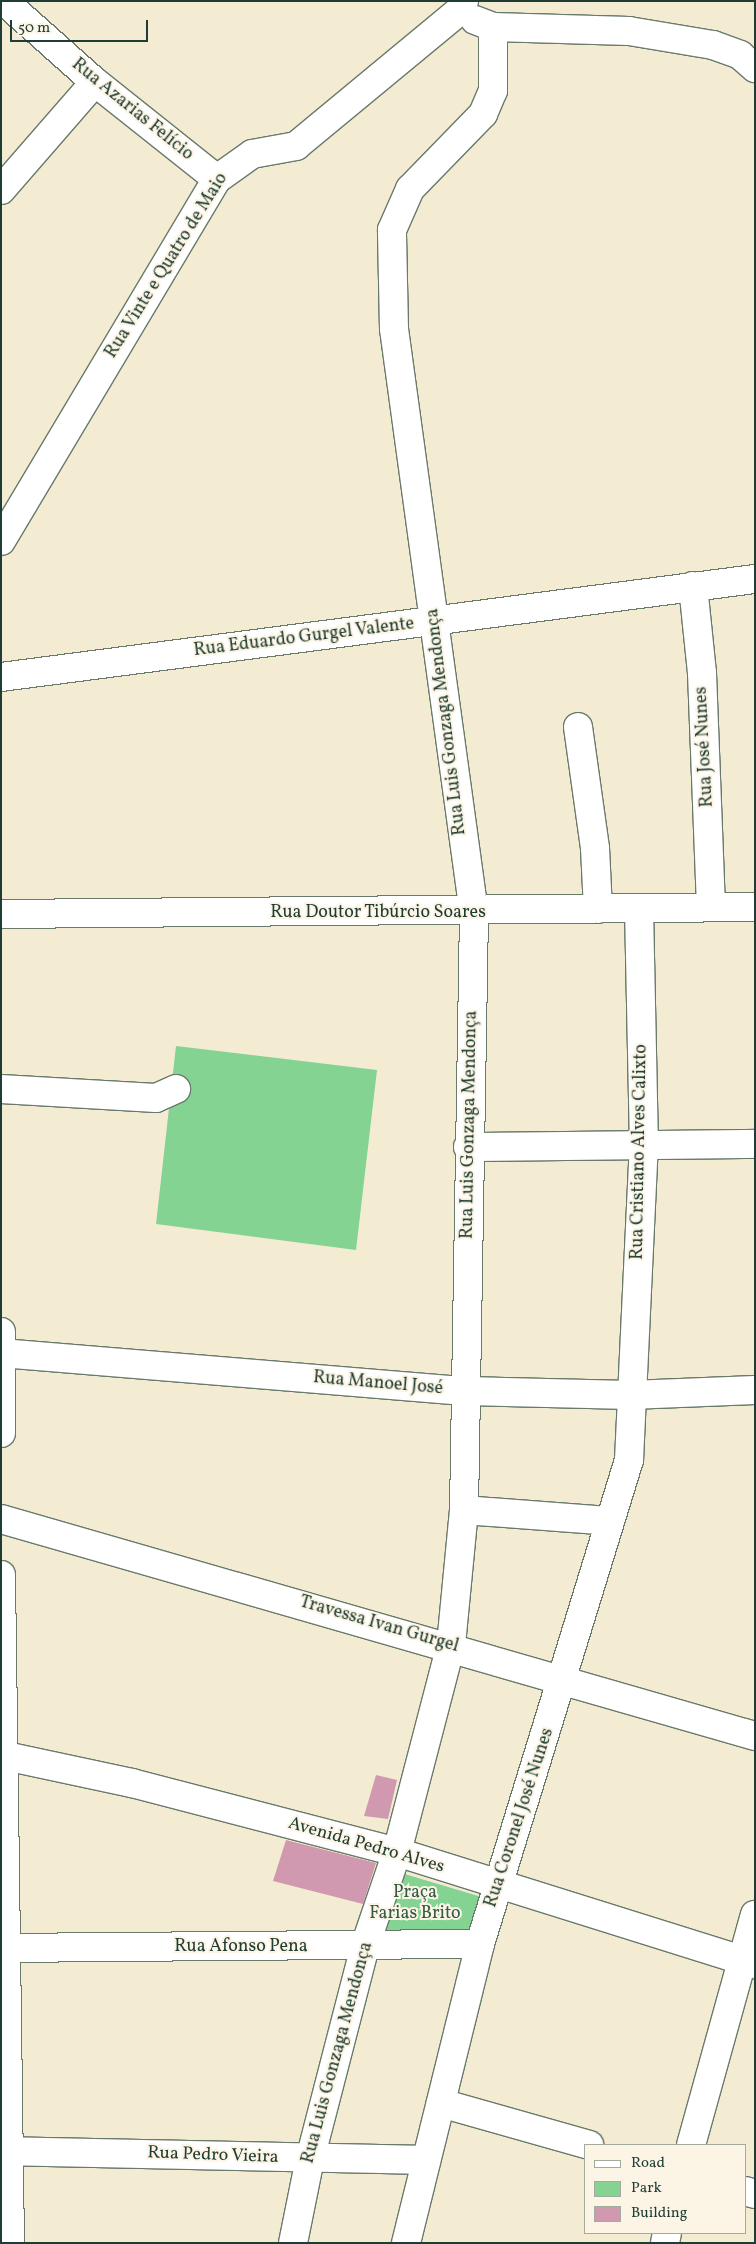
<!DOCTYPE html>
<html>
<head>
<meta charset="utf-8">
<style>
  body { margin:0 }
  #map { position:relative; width:756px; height:2244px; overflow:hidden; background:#f3ecd2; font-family:Vollkorn,serif }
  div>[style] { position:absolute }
  .green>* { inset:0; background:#84d393 }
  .building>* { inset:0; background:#d199b0 }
  .roads { filter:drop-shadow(1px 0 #697a6b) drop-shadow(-1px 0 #697a6b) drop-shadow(0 1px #697a6b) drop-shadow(0 -1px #697a6b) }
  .minor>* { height:28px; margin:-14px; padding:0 14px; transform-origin:14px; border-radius:14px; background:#fff }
  .major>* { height:28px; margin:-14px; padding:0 14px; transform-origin:14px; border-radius:14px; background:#fff }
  span { translate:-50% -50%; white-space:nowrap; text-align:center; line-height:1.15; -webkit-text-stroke:4px #fcf5e5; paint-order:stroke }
  .street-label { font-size:18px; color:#1f3d34 }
  .park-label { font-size:18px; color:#335b47 }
  .frame { position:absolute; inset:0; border:2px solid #1f3d34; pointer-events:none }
  .legend { position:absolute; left:584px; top:2144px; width:162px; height:90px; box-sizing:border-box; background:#fcf5e5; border:1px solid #a4ab9e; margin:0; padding:6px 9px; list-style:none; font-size:15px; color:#1f3d34 }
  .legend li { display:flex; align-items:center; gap:10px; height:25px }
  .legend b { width:25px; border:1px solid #a4ab9e }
  .scale { position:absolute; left:10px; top:20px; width:138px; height:22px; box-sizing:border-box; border:2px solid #1f3d34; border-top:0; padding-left:6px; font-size:15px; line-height:18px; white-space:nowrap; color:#1f3d34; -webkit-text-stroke:4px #fcf5e5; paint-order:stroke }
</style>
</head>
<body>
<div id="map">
  <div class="green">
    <div style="clip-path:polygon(176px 1046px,377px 1070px,356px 1250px,156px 1224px)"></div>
    <div style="clip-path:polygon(398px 1872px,485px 1898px,474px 1930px,380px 1932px)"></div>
  </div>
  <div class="building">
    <div style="clip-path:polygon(376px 1775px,397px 1780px,388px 1819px,364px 1816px)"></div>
    <div style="clip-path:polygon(286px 1840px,376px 1863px,363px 1904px,273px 1881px)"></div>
  </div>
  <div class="roads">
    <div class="minor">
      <div style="left:4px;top:1px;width:122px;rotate:41.7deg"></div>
      <div style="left:95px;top:82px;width:156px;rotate:38.5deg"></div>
      <div style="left:475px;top:20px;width:19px;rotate:21deg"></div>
      <div style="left:493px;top:27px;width:136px;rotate:1.7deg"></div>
      <div style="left:629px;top:31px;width:85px;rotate:9.5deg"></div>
      <div style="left:713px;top:45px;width:29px;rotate:20deg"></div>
      <div style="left:740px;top:55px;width:20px;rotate:41deg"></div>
      <div style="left:1px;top:190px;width:143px;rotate:-49deg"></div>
      <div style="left:1px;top:541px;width:422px;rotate:-59.2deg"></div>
      <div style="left:217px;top:179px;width:43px;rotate:-35.5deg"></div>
      <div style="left:252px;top:154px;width:45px;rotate:-10.3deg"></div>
      <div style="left:296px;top:146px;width:212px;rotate:-39.6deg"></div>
      <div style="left:459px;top:11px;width:11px;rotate:-63deg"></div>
      <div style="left:693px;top:586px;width:87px;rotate:84.1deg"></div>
      <div style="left:702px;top:673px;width:234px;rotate:87.8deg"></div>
      <div style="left:1px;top:677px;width:760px;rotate:-7.41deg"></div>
      <div style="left:578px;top:727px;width:122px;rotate:82deg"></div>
      <div style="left:595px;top:848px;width:61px;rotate:87.2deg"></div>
      <div style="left:1px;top:914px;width:754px;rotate:-0.53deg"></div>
      <div style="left:1px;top:1089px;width:155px;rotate:3.3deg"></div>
      <div style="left:156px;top:1098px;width:22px;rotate:-24deg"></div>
      <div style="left:468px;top:1147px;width:287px;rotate:-0.6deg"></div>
      <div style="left:1px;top:1332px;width:101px;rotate:90deg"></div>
      <div style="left:1px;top:1353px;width:468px;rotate:4.7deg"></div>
      <div style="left:467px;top:1391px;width:163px;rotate:1.4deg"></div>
      <div style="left:630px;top:1395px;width:125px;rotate:-2.3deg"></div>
      <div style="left:464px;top:1510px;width:145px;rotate:4.3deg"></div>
      <div style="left:1px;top:1519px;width:785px;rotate:16.06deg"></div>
      <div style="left:1px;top:1575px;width:668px;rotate:89.23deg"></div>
      <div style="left:1px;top:1948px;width:479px;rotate:-0.5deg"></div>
      <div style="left:441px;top:2103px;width:154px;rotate:15.8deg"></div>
      <div style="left:691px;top:2145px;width:239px;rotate:-74.5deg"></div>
      <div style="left:1px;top:2151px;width:425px;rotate:1.2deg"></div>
      <div style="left:745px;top:2191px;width:10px;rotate:17deg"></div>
      <div style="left:293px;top:2243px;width:86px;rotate:-78.6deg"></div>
      <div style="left:310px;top:2159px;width:220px;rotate:-75.5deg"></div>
      <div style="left:365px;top:1946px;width:99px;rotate:-71.2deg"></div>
      <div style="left:397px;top:1852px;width:214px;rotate:-75.4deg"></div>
      <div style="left:451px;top:1645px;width:136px;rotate:-84.5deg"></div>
      <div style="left:464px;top:1510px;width:597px;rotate:-89.04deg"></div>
      <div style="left:474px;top:913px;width:589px;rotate:-97.8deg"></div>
      <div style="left:394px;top:329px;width:99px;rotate:-91.2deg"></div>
      <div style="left:392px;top:230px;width:45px;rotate:-66.3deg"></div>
      <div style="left:410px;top:189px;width:105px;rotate:-45.8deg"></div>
      <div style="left:483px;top:114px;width:25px;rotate:-67deg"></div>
      <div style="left:493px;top:91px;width:64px;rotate:-90deg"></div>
      <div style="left:406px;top:2243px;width:308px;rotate:-76.1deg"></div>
      <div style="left:480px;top:1944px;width:506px;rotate:-72.89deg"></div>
      <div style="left:629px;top:1460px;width:313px;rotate:-87.3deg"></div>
      <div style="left:644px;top:1147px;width:239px;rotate:-91.2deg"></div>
      <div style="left:665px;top:2243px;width:10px;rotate:-79deg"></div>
    </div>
    <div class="major">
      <div style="left:1px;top:1755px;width:134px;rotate:12.1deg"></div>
      <div style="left:132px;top:1783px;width:274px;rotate:14.6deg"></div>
      <div style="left:397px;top:1852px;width:375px;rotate:17.4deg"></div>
    </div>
  </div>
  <div class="street-label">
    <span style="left:132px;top:110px;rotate:39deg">Rua Azarias Felício</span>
    <span style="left:167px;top:266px;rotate:-58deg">Rua Vinte e Quatro de Maio</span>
    <span style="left:304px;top:638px;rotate:-7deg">Rua Eduardo Gurgel Valente</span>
    <span style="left:447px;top:722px;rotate:-97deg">Rua Luis Gonzaga Mendonça</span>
    <span style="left:705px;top:747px;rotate:-93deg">Rua José Nunes</span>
    <span style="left:378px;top:913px">Rua Doutor Tibúrcio Soares</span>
    <span style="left:470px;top:1125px;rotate:-89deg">Rua Luis Gonzaga Mendonça</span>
    <span style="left:640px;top:1152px;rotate:-89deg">Rua Cristiano Alves Calixto</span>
    <span style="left:378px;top:1384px;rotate:5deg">Rua Manoel José</span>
    <span style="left:379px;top:1625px;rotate:16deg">Travessa Ivan Gurgel</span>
    <span style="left:520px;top:1818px;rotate:-72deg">Rua Coronel José Nunes</span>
    <span style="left:366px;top:1846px;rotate:16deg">Avenida Pedro Alves</span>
    <span style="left:241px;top:1947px">Rua Afonso Pena</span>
    <span style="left:338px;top:2053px;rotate:-75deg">Rua Luis Gonzaga Mendonça</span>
    <span style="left:213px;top:2156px;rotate:2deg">Rua Pedro Vieira</span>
  </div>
  <div class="park-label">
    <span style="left:415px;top:1904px">Praça<br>Farias Brito</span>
  </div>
  <div class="frame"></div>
  <ul class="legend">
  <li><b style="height:6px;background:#fff"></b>Road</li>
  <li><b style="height:14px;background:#84d393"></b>Park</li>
  <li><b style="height:14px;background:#d199b0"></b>Building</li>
  </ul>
  <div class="scale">50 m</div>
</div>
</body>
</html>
